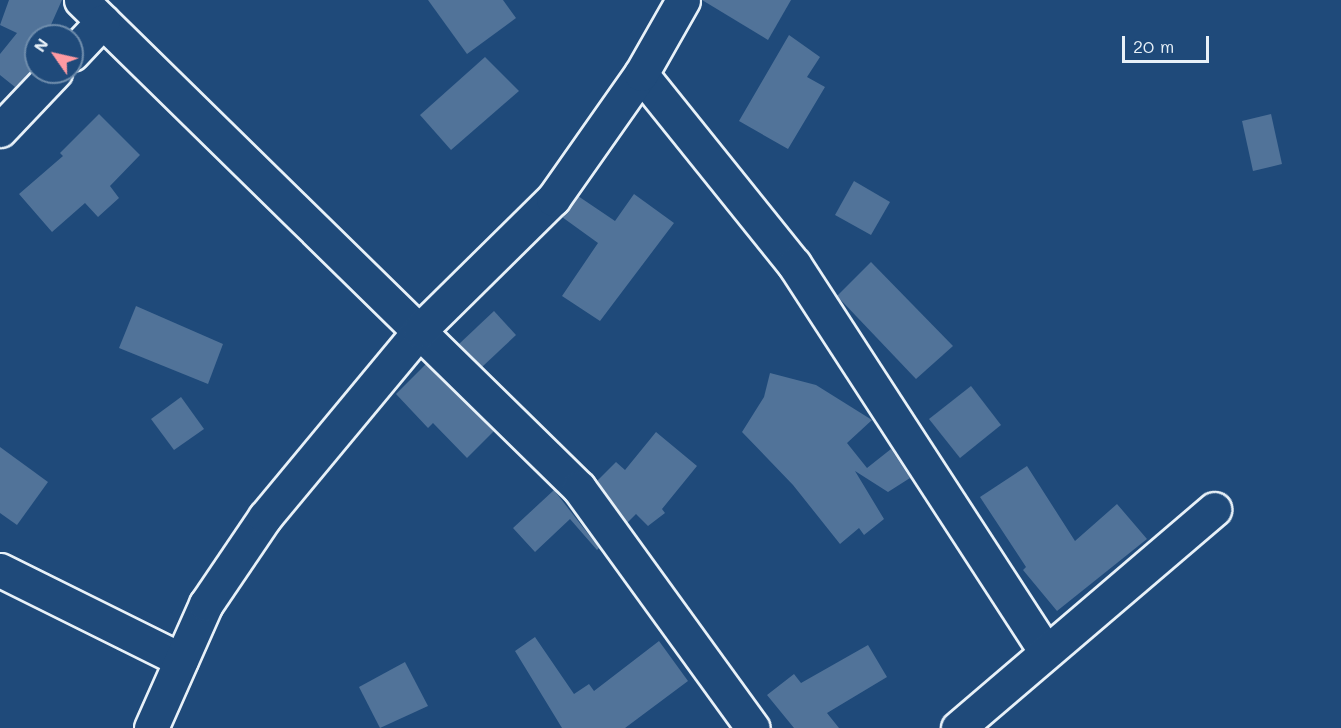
<!DOCTYPE html>
<html>
<head>
<meta charset="utf-8">
<style>
  body { margin:0 }
  #map { position:relative; width:1341px; height:728px; overflow:hidden; background:#1f4a7a; font-family:Mali,sans-serif }
  div>[style] { position:absolute }
  .building>* { inset:0; background:#517399 }
  .roads { filter:drop-shadow(2px 0 #e8f1f8) drop-shadow(-2px 0 #e8f1f8) drop-shadow(0 2px #e8f1f8) drop-shadow(0 -2px #e8f1f8) }
  .minor>* { height:33px; margin:-16.5px; padding:0 16.5px; transform-origin:16.5px; border-radius:16.5px; background:#1f4a7a }
  span { translate:-50% -50%; white-space:nowrap; text-align:center; line-height:1.15; -webkit-text-stroke:5px #1f4a7a; paint-order:stroke }
  .north { position:absolute; left:24px; top:24px; width:60px; height:60px; box-sizing:border-box; background:#1f4a7a; border:2px solid #6f8dac; border-radius:50%; rotate:304deg; font-size:16px; font-weight:700; line-height:24px; text-align:center; color:#e8f1f8 }
  .north::after { content:''; display:block; margin:auto; width:21px; height:27px; background:#ff9aa2; clip-path:polygon(50% 0,100% 100%,50% 72%,0 100%) }
  .scale { position:absolute; left:1122px; top:36px; width:87px; height:27px; box-sizing:border-box; border:3px solid #e8f1f8; border-top:0; padding-left:8px; font-size:18px; line-height:21px; white-space:nowrap; color:#e8f1f8; -webkit-text-stroke:4px #1f4a7a; paint-order:stroke }
</style>
</head>
<body>
<div id="map">
  <div class="building">
    <div style="clip-path:polygon(9px 0,62px 0,46px 36px,36px 36px,36px 65px,15px 87px,0 75px,0 54px,17px 33px,0 25px)"></div>
    <div style="clip-path:polygon(428px 0,503px 0,516px 18px,467px 54px)"></div>
    <div style="clip-path:polygon(702px 0,791px 0,768px 40px)"></div>
    <div style="clip-path:polygon(789px 35px,820px 57px,807px 77px,825px 87px,788px 149px,739px 121px)"></div>
    <div style="clip-path:polygon(485px 57px,519px 91px,451px 150px,420px 115px)"></div>
    <div style="clip-path:polygon(99px 114px,140px 155px,110px 186px,119px 198px,98px 217px,85px 203px,52px 232px,19px 194px,63px 156px,60px 153px)"></div>
    <div style="clip-path:polygon(1271px 114px,1282px 164px,1253px 171px,1242px 121px)"></div>
    <div style="clip-path:polygon(854px 181px,890px 202px,871px 235px,835px 215px)"></div>
    <div style="clip-path:polygon(634px 194px,674px 223px,600px 321px,562px 296px,598px 243px,562px 217px,578px 196px,615px 221px)"></div>
    <div style="clip-path:polygon(871px 262px,953px 346px,916px 379px,837px 296px)"></div>
    <div style="clip-path:polygon(136px 306px,223px 344px,208px 384px,119px 348px)"></div>
    <div style="clip-path:polygon(494px 311px,516px 335px,482px 367px,459px 344px)"></div>
    <div style="clip-path:polygon(426px 364px,494px 431px,467px 458px,433px 423px,428px 428px,396px 394px)"></div>
    <div style="clip-path:polygon(770px 373px,816px 385px,872px 420px,847px 443px,867px 468px,891px 449px,910px 478px,888px 492px,855px 471px,884px 519px,864px 535px,859px 528px,840px 544px,793px 485px,742px 432px,764px 397px)"></div>
    <div style="clip-path:polygon(971px 386px,1001px 425px,960px 458px,929px 419px)"></div>
    <div style="clip-path:polygon(181px 397px,204px 429px,174px 450px,151px 419px)"></div>
    <div style="clip-path:polygon(656px 432px,697px 466px,662px 509px,665px 513px,648px 526px,636px 514px,627px 523px,597px 481px,616px 462px,625px 470px)"></div>
    <div style="clip-path:polygon(0 447px,48px 482px,17px 525px,0 513px)"></div>
    <div style="clip-path:polygon(1027px 466px,1075px 541px,1117px 504px,1147px 539px,1057px 611px,1023px 570px,1026px 567px,980px 497px)"></div>
    <div style="clip-path:polygon(554px 490px,599px 548px,597px 550px,570px 519px,535px 552px,513px 528px)"></div>
    <div style="clip-path:polygon(535px 637px,574px 694px,589px 684px,594px 691px,659px 641px,688px 681px,625px 728px,562px 728px,515px 651px)"></div>
    <div style="clip-path:polygon(868px 645px,887px 677px,827px 713px,839px 728px,794px 728px,767px 695px,794px 674px,801px 683px)"></div>
    <div style="clip-path:polygon(405px 662px,428px 706px,380px 728px,359px 687px)"></div>
  </div>
  <div class="roads">
    <div class="minor">
      <div style="left:81px;top:0;width:697px;rotate:44.42deg"></div>
      <div style="left:579px;top:488px;width:296px;rotate:54.1deg"></div>
      <div style="left:72px;top:54px;width:45px;rotate:-46.8deg"></div>
      <div style="left:641px;top:74px;width:244px;rotate:51.2deg"></div>
      <div style="left:794px;top:264px;width:461px;rotate:57deg"></div>
      <div style="left:0;top:130px;width:80px;rotate:-46.5deg"></div>
      <div style="left:0;top:570px;width:202px;rotate:26.4deg"></div>
      <div style="left:151px;top:728px;width:136px;rotate:-66.1deg"></div>
      <div style="left:206px;top:604px;width:105px;rotate:-55.9deg"></div>
      <div style="left:265px;top:517px;width:243px;rotate:-50.3deg"></div>
      <div style="left:420px;top:330px;width:187px;rotate:-44.6deg"></div>
      <div style="left:553px;top:199px;width:153px;rotate:-54.9deg"></div>
      <div style="left:641px;top:74px;width:85px;rotate:-60.4deg"></div>
      <div style="left:958px;top:728px;width:337px;rotate:-40.5deg"></div>
    </div>
  </div>
  <div class="north">N</div>
  <div class="scale">20 m</div>
</div>
</body>
</html>
